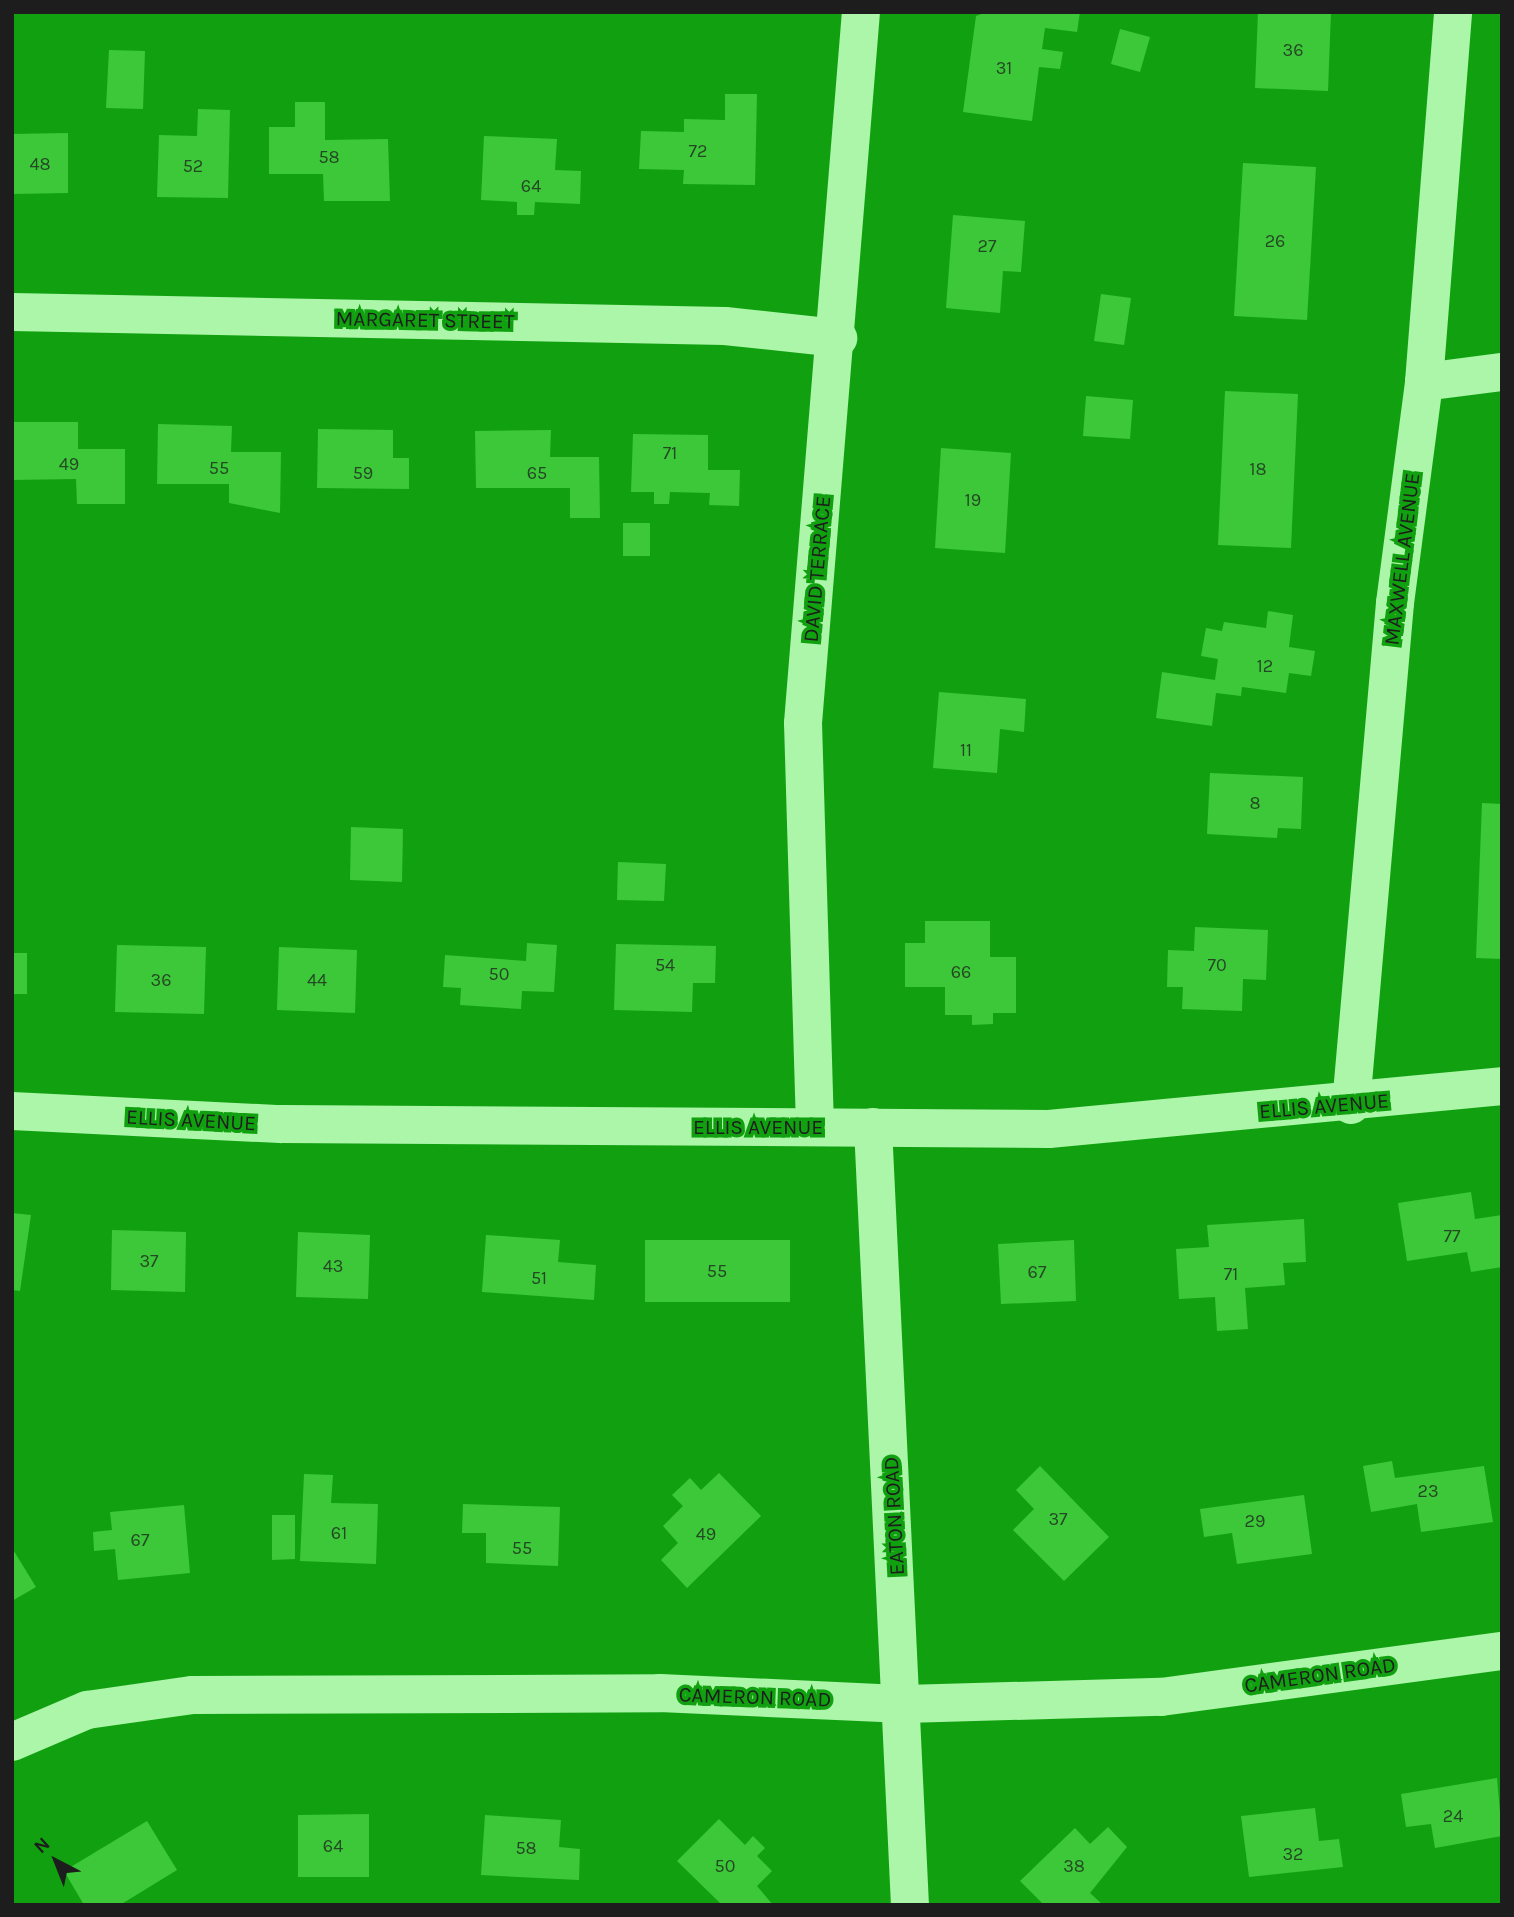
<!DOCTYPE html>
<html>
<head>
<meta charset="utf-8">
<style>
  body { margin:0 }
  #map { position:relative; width:1514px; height:1917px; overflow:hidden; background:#11a110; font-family:Karla,sans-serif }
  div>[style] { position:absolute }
  .building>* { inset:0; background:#3cc839 }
  .minor>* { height:38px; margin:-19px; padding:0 19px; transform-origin:19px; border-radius:19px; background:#abf6a9 }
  span { translate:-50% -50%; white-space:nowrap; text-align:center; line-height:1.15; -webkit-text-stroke:7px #11a110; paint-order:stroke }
  .number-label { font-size:18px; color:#254824 }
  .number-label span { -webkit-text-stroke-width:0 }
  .street-label { font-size:21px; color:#1d1d1d }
  .frame { position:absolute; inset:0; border:14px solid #1d1d1d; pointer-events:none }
  .north { position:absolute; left:21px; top:1826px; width:70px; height:70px; -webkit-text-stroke:5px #11a110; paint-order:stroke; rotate:318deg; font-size:19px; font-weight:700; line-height:28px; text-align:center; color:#1d1d1d }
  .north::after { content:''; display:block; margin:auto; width:24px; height:32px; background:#1d1d1d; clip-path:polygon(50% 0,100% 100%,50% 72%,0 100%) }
</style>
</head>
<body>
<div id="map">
  <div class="building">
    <div style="clip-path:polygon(987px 12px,1080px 12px,1077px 32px,1045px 28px,1042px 49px,1063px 52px,1060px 69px,1039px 67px,1032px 121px,963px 112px,976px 16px)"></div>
    <div style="clip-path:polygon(1258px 12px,1331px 12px,1328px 91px,1255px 88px)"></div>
    <div style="clip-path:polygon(1120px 29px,1150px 37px,1140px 72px,1111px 64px)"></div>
    <div style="clip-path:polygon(109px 50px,145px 51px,143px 109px,106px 108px)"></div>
    <div style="clip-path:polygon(725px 94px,757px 94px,755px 185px,683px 184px,684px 170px,639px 169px,641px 131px,684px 132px,684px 119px,725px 120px)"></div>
    <div style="clip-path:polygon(295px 102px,325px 102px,325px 140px,388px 139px,390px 201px,324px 201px,323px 174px,269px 174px,269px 127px,295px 127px)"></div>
    <div style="clip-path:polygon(198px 109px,230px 110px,228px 198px,157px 197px,159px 135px,197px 136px)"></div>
    <div style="clip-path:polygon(68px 133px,68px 193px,12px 194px,12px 134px)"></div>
    <div style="clip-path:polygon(484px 136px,557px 139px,555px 170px,581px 171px,580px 204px,535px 202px,534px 215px,517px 215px,517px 202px,481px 200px)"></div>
    <div style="clip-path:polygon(1243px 163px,1316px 167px,1307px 320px,1234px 316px)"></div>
    <div style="clip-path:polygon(953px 215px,1025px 221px,1021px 272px,1003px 271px,1000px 313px,946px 308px)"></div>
    <div style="clip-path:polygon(1101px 294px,1131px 298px,1124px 345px,1094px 341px)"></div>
    <div style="clip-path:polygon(1225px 391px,1298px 394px,1291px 548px,1218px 545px)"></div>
    <div style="clip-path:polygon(1086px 396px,1133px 400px,1130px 439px,1083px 436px)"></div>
    <div style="clip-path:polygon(12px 422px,78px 422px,78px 449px,125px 449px,125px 504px,77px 504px,76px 479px,12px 480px)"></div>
    <div style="clip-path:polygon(158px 424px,232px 426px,231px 452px,281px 452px,280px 513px,229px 503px,229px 484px,157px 484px)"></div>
    <div style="clip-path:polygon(318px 429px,393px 430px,393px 458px,409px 458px,409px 489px,317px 488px)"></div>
    <div style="clip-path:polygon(551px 430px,550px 457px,599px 457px,600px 518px,570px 518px,570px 488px,476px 488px,475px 431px)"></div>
    <div style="clip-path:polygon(633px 434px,708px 435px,708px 470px,740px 470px,739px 506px,709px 505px,710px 493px,670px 492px,669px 504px,654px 504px,654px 492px,631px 492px)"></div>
    <div style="clip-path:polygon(941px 448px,1011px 453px,1005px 553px,935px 548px)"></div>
    <div style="clip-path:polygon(623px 523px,650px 523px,650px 556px,623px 556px)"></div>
    <div style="clip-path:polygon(1268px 611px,1293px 615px,1289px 647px,1315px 651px,1311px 676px,1289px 673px,1286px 693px,1242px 687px,1241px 696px,1216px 693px,1212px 726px,1156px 718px,1162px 672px,1215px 680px,1218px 659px,1201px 656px,1206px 628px,1222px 631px,1224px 622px,1266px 628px)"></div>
    <div style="clip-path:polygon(939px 692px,1026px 699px,1024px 732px,1000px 729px,997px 773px,933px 768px)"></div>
    <div style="clip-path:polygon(1210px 773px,1303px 777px,1301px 829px,1278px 828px,1277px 838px,1207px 834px)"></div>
    <div style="clip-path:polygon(1482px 803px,1502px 804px,1502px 959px,1476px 958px)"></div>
    <div style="clip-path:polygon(351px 827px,403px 829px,402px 882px,350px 880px)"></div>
    <div style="clip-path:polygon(618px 862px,666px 864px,664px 901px,617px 900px)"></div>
    <div style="clip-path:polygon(925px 921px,990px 921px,990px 957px,1016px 957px,1016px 1013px,993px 1013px,993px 1024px,972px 1025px,972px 1015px,945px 1015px,945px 987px,905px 987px,905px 943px,925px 943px)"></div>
    <div style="clip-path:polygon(1195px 927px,1268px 930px,1266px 980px,1243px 979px,1242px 1011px,1182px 1009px,1183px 987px,1167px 987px,1168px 950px,1194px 951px)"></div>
    <div style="clip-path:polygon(527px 943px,557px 945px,554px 992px,522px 991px,521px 1009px,460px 1005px,461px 988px,443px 987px,445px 955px,526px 961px)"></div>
    <div style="clip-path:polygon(616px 944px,716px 946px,715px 983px,693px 983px,692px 1012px,614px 1010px)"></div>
    <div style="clip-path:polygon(117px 945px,206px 947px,204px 1014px,115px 1012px)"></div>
    <div style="clip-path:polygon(279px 947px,357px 950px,355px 1013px,277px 1010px)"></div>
    <div style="clip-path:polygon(12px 953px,27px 953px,27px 994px,12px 994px)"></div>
    <div style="clip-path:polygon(1471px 1192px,1475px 1219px,1502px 1215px,1502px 1267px,1471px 1272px,1467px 1252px,1407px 1261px,1398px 1203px)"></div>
    <div style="clip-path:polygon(12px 1213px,31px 1215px,20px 1291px,12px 1290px)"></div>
    <div style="clip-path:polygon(1304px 1219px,1306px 1262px,1283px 1263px,1285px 1285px,1245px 1288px,1248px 1329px,1217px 1331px,1215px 1297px,1179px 1299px,1176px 1249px,1209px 1247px,1207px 1225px)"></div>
    <div style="clip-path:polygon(112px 1230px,186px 1232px,185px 1292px,111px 1290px)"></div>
    <div style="clip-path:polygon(298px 1232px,370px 1235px,368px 1299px,296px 1297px)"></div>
    <div style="clip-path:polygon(486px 1235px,560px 1240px,558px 1262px,596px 1265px,594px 1300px,482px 1292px)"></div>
    <div style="clip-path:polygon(645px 1240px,790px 1240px,790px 1302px,645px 1302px)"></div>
    <div style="clip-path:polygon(1074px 1240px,1076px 1301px,1001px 1304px,998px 1244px)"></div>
    <div style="clip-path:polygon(1392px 1461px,1395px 1478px,1484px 1466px,1493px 1522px,1421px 1532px,1417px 1504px,1371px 1512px,1363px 1466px)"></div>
    <div style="clip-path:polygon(1040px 1466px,1109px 1537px,1064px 1581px,1013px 1530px,1034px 1509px,1016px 1490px)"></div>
    <div style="clip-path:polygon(719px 1473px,761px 1516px,687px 1588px,661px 1560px,678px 1543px,663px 1526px,683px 1506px,672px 1495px,690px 1478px,701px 1490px)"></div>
    <div style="clip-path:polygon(304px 1474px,333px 1475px,331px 1503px,378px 1504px,376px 1564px,300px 1561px)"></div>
    <div style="clip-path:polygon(1304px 1495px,1312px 1554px,1237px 1564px,1232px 1533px,1204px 1537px,1200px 1509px)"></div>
    <div style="clip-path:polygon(463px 1504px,560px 1507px,558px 1566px,486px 1563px,486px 1533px,462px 1533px)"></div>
    <div style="clip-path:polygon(184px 1505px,190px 1573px,118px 1580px,115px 1549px,94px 1551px,93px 1532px,112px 1530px,110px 1512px)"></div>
    <div style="clip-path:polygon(272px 1515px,295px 1515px,295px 1559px,272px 1560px)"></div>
    <div style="clip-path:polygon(12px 1548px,36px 1587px,12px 1601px)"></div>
    <div style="clip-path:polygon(1497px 1778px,1502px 1836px,1435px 1848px,1431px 1824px,1406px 1827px,1401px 1794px)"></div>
    <div style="clip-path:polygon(1315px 1808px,1319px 1841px,1339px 1839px,1343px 1867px,1249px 1877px,1241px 1816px)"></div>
    <div style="clip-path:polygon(369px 1814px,369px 1877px,298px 1877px,298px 1815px)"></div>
    <div style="clip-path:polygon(485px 1815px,561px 1820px,559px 1847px,580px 1849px,579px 1880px,481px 1875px)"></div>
    <div style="clip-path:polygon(719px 1819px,745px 1845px,753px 1836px,765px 1848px,757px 1856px,772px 1871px,757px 1886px,773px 1905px,722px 1905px,677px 1861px)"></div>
    <div style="clip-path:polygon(147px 1821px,177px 1870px,120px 1905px,84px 1905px,64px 1871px)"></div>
    <div style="clip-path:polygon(1108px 1827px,1127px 1847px,1090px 1893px,1103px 1905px,1044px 1905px,1020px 1881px,1075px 1828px,1090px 1844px)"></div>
  </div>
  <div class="minor">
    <div style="left:12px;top:312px;width:713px;rotate:1.12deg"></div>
    <div style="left:725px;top:326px;width:114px;rotate:6.1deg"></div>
    <div style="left:1424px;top:382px;width:79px;rotate:-7.3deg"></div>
    <div style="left:1351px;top:1105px;width:504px;rotate:-84.99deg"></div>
    <div style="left:1395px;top:603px;width:223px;rotate:-82.5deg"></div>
    <div style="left:1424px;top:382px;width:371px;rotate:-85.5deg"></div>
    <div style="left:12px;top:1111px;width:269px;rotate:2.8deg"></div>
    <div style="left:281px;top:1124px;width:768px;rotate:0.37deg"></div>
    <div style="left:1049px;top:1129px;width:455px;rotate:-5.4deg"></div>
    <div style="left:815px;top:1127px;width:404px;rotate:-91.7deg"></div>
    <div style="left:803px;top:723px;width:713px;rotate:-85.34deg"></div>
    <div style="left:873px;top:1127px;width:779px;rotate:87.28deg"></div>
    <div style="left:12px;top:1742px;width:82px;rotate:-23.1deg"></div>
    <div style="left:87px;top:1710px;width:107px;rotate:-8.1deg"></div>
    <div style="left:193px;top:1695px;width:467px;rotate:-0.2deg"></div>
    <div style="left:660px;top:1693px;width:245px;rotate:2.6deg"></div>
    <div style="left:905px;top:1704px;width:256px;rotate:-1.6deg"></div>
    <div style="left:1161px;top:1697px;width:344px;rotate:-7.7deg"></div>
  </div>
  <div class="number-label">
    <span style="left:1293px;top:50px">36</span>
    <span style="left:1004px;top:68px">31</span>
    <span style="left:698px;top:151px">72</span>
    <span style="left:329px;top:157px">58</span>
    <span style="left:40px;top:164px">48</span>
    <span style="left:193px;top:166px">52</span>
    <span style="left:531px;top:186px">64</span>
    <span style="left:1275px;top:241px">26</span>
    <span style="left:987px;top:246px">27</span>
    <span style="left:670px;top:453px">71</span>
    <span style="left:69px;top:464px">49</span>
    <span style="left:219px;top:468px">55</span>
    <span style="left:1258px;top:469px">18</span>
    <span style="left:363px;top:473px">59</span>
    <span style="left:537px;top:473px">65</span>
    <span style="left:973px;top:500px">19</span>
    <span style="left:1265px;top:666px">12</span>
    <span style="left:966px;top:750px">11</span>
    <span style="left:1255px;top:803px">8</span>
    <span style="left:665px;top:965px">54</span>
    <span style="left:1217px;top:965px">70</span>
    <span style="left:961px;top:972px">66</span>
    <span style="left:499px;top:974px">50</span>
    <span style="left:161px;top:980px">36</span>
    <span style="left:317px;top:980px">44</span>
    <span style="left:1452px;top:1236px">77</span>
    <span style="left:149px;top:1261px">37</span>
    <span style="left:333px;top:1266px">43</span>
    <span style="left:717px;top:1271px">55</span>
    <span style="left:1037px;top:1272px">67</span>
    <span style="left:1231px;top:1274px">71</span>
    <span style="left:539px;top:1278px">51</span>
    <span style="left:1428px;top:1491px">23</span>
    <span style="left:1058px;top:1519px">37</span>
    <span style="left:1255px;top:1521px">29</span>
    <span style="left:339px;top:1533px">61</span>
    <span style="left:706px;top:1534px">49</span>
    <span style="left:140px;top:1540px">67</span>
    <span style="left:522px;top:1548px">55</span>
    <span style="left:1453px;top:1816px">24</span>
    <span style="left:333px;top:1846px">64</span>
    <span style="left:526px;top:1848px">58</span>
    <span style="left:1293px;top:1854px">32</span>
    <span style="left:725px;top:1866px">50</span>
    <span style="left:1074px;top:1866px">38</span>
  </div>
  <div class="street-label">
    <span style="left:425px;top:320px;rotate:1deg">MARGARET STREET</span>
    <span style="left:1402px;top:559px;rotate:-83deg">MAXWELL AVENUE</span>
    <span style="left:817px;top:569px;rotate:-85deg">DAVID TERRACE</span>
    <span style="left:1324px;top:1106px;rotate:-5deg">ELLIS AVENUE</span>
    <span style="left:191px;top:1120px;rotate:3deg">ELLIS AVENUE</span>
    <span style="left:758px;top:1127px">ELLIS AVENUE</span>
    <span style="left:894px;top:1516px;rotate:-93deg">EATON ROAD</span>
    <span style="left:1320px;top:1675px;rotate:-8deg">CAMERON ROAD</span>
    <span style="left:755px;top:1697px;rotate:2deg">CAMERON ROAD</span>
  </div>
  <div class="frame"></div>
  <div class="north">N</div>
</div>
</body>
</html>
